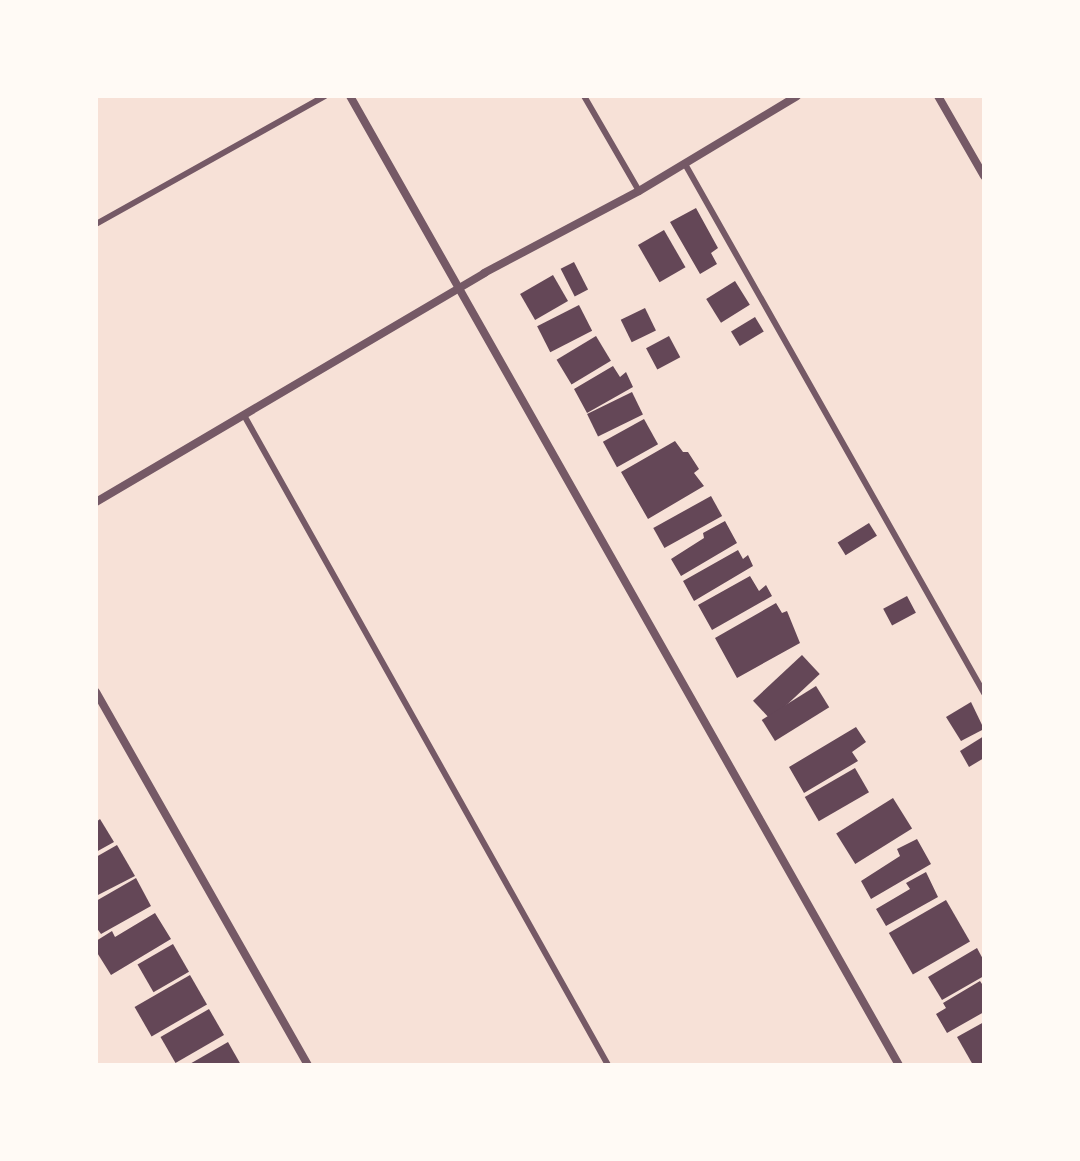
<!DOCTYPE html>
<html>
<head>
<meta charset="utf-8">
<style>
  body { margin:0 }
  #map { position:relative; width:1080px; height:1161px; overflow:hidden; background:#f7e1d7; font-family:Helvetica,sans-serif }
  div>[style] { position:absolute }
  [style*='--x'] { left:calc(var(--x)*1px); top:calc(var(--y)*1px); width:calc(var(--w)*1px); rotate:calc(var(--a)*1deg) }
  .building>* { inset:0; background:#644757; transform-origin:0 0 }
  .service>* { height:6px; margin:-3px; padding:0 3px; transform-origin:3px; border-radius:3px; background:#755966 }
  .minor>* { height:8px; margin:-4px; padding:0 4px; transform-origin:4px; border-radius:4px; background:#755966 }
  span { translate:-50% -50%; white-space:nowrap; text-align:center; line-height:1.15; -webkit-text-stroke:6px #fffaf5; paint-order:stroke }
  .frame { position:absolute; inset:0; border:98px solid #fffaf5; pointer-events:none }
</style>
</head>
<body>
<div id="map">
  <div class="building">
    <i style="clip-path:polygon(696px 208px,718px 248px,711px 253px,717px 264px,700px 274px,670px 222px)"></i>
    <i style="left:664px;top:230px;width:43px;height:30px;rotate:60deg"></i>
    <i style="left:574px;top:262px;width:31px;height:15px;rotate:63deg"></i>
    <i style="left:553px;top:275px;width:30px;height:38px;rotate:60deg"></i>
    <i style="left:735px;top:281px;width:28px;height:34px;rotate:58deg"></i>
    <i style="left:579px;top:305px;width:29px;height:47px;rotate:63deg"></i>
    <i style="left:645px;top:308px;width:25px;height:27px;rotate:64deg"></i>
    <i style="left:755px;top:317px;width:17px;height:28px;rotate:59deg"></i>
    <i style="left:596px;top:336px;width:29px;height:46px;rotate:59deg"></i>
    <i style="left:669px;top:336px;width:24px;height:26px;rotate:62deg"></i>
    <i style="clip-path:polygon(613px 366px,620px 377px,626px 372px,633px 387px,587px 413px,574px 389px)"></i>
    <i style="left:632px;top:392px;width:25px;height:50px;rotate:64deg"></i>
    <i style="left:644px;top:419px;width:29px;height:47px;rotate:61deg"></i>
    <i style="clip-path:polygon(675px 441px,683px 452px,688px 452px,699px 469px,694px 473px,704px 486px,648px 519px,621px 472px)"></i>
    <i style="left:711px;top:496px;width:23px;height:66px;rotate:61deg"></i>
    <i style="clip-path:polygon(725px 521px,737px 543px,681px 576px,671px 559px,704px 538px,703px 533px)"></i>
    <i style="left:869px;top:523px;width:15px;height:37px;rotate:58deg"></i>
    <i style="clip-path:polygon(738px 550px,743px 559px,748px 555px,753px 566px,694px 601px,683px 581px)"></i>
    <i style="clip-path:polygon(750px 576px,759px 591px,766px 585px,772px 596px,712px 630px,698px 605px)"></i>
    <i style="left:907px;top:596px;width:19px;height:27px;rotate:62deg"></i>
    <i style="clip-path:polygon(776px 603px,782px 613px,787px 611px,800px 643px,737px 678px,715px 638px)"></i>
    <i style="left:802px;top:655px;width:26px;height:67px;rotate:47deg"></i>
    <i style="left:816px;top:686px;width:25px;height:64px;rotate:58deg"></i>
    <i style="clip-path:polygon(971px 702px,984px 729px,961px 741px,946px 717px)"></i>
    <i style="clip-path:polygon(856px 727px,866px 742px,852px 752px,858px 761px,804px 793px,789px 767px)"></i>
    <i style="clip-path:polygon(984px 736px,984px 758px,969px 767px,960px 751px)"></i>
    <i style="left:855px;top:768px;width:28px;height:58px;rotate:60deg"></i>
    <i style="left:893px;top:798px;width:36px;height:67px;rotate:58deg"></i>
    <i style="clip-path:polygon(100px 819px,114px 842px,96px 852px,96px 822px)"></i>
    <i style="clip-path:polygon(917px 839px,931px 864px,871px 899px,861px 881px,900px 856px,897px 849px)"></i>
    <i style="clip-path:polygon(117px 845px,135px 876px,96px 896px,96px 857px)"></i>
    <i style="clip-path:polygon(926px 872px,938px 897px,886px 926px,876px 909px,910px 889px,906px 883px)"></i>
    <i style="clip-path:polygon(136px 878px,151px 906px,101px 934px,96px 927px,96px 901px)"></i>
    <i style="left:946px;top:900px;width:48px;height:66px;rotate:60deg"></i>
    <i style="clip-path:polygon(155px 913px,171px 939px,111px 975px,96px 951px,96px 941px,112px 931px,115px 937px)"></i>
    <i style="left:173px;top:944px;width:32px;height:41px;rotate:60deg"></i>
    <i style="clip-path:polygon(977px 948px,984px 961px,984px 976px,942px 1000px,928px 977px)"></i>
    <i style="left:190px;top:975px;width:34px;height:64px;rotate:60deg"></i>
    <i style="clip-path:polygon(980px 981px,984px 987px,984px 1012px,947px 1033px,936px 1014px,946px 1008px,943px 1003px)"></i>
    <i style="left:209px;top:1009px;width:30px;height:56px;rotate:60deg"></i>
    <i style="clip-path:polygon(984px 1022px,984px 1065px,973px 1065px,957px 1037px)"></i>
    <i style="clip-path:polygon(228px 1042px,241px 1065px,188px 1065px)"></i>
  </div>
  <div class="service">
    <i style="--x:584;--y:96;--w:110;--a:59.9"></i>
    <i style="--x:685;--y:164;--w:608;--a:60.52"></i>
    <i style="--x:96;--y:224;--w:262;--a:-29.2"></i>
    <i style="--x:245;--y:417;--w:743;--a:60.74"></i>
  </div>
  <div class="minor">
    <i style="--x:350;--y:96;--w:1114;--a:60.47"></i>
    <i style="--x:938;--y:96;--w:92;--a:60.1"></i>
    <i style="--x:96;--y:502;--w:451;--a:-30.5"></i>
    <i style="--x:484;--y:273;--w:175;--a:-27.9"></i>
    <i style="--x:639;--y:191;--w:184;--a:-31"></i>
    <i style="--x:96;--y:692;--w:429;--a:60.4"></i>
  </div>
  <div class="frame"></div>
</div>
</body>
</html>
